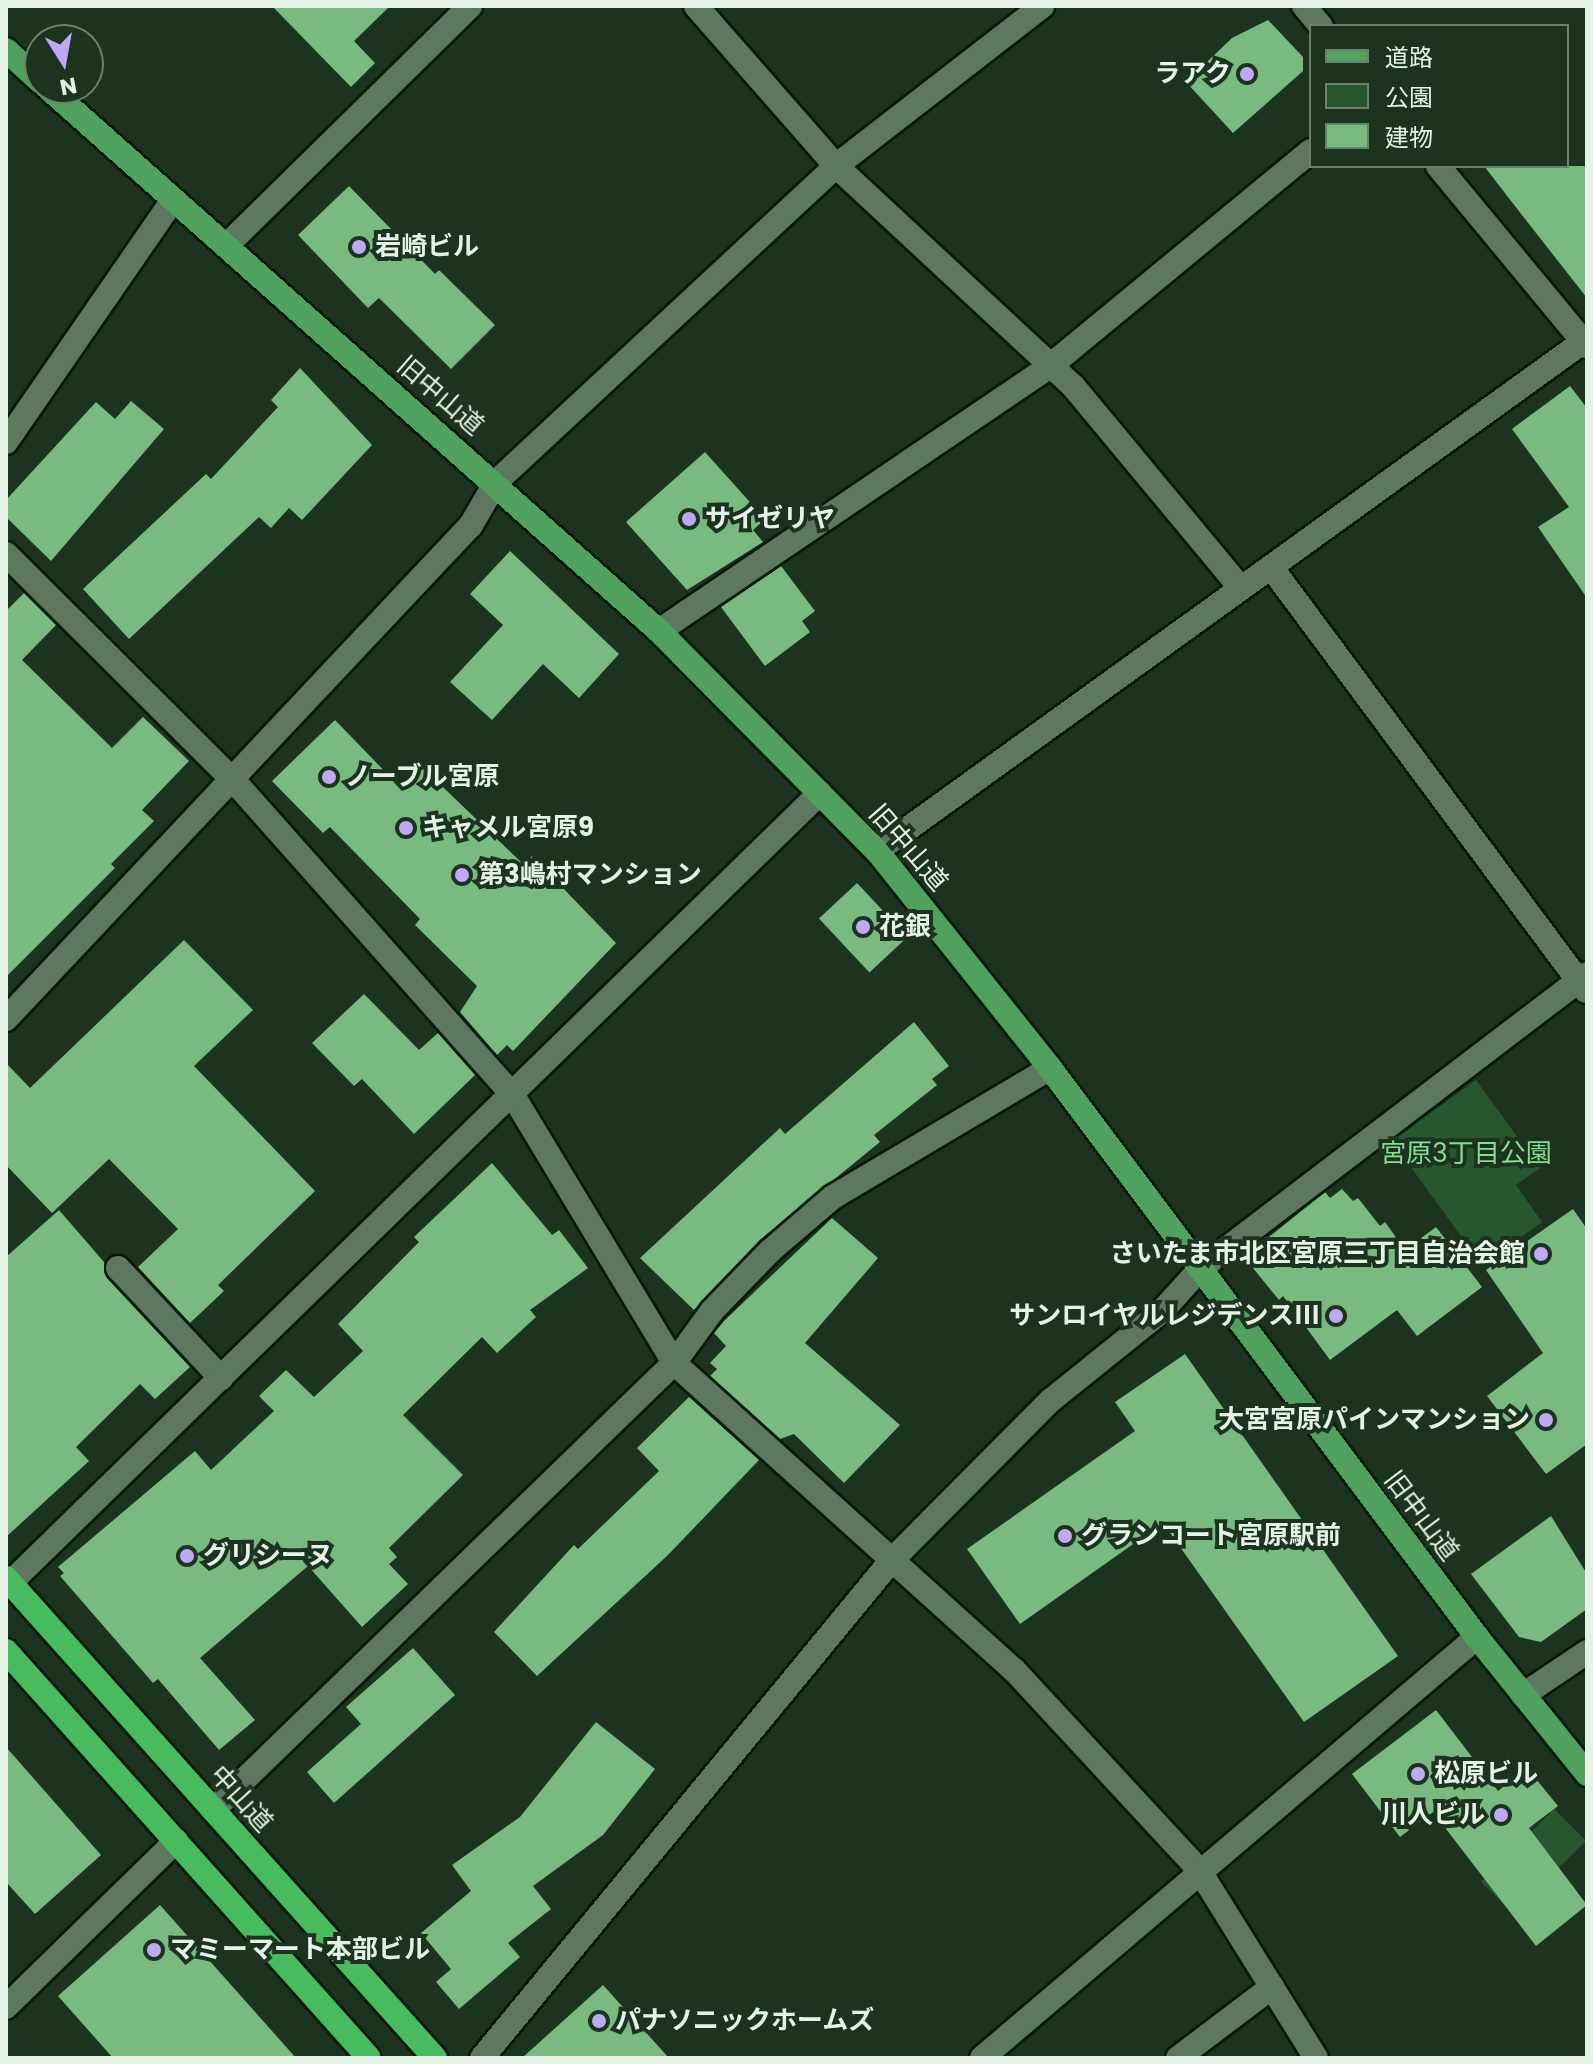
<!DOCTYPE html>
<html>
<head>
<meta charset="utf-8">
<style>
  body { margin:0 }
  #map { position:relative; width:1593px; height:2064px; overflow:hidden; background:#1c341f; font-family:Poppins,"Noto Sans JP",sans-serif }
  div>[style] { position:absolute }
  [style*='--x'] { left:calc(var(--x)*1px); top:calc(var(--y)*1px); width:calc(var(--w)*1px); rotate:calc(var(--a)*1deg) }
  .green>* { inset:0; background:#27572e; transform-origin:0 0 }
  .building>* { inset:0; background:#78ba80; transform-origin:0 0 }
  .roads { filter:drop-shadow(2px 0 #051b08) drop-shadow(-2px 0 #051b08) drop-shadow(0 2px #051b08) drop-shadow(0 -2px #051b08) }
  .minor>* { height:24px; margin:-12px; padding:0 12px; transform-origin:12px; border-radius:12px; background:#5e7860 }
  .major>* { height:24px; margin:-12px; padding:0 12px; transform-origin:12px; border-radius:12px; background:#50a05e }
  .highway>* { height:24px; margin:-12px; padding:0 12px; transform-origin:12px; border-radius:12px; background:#47bb5d }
  .dots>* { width:22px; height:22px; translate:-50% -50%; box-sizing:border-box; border:4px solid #1c341f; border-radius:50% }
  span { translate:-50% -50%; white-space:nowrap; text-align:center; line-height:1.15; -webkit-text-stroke:8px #1c341f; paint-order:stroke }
  .poi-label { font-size:26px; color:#e4f3e5; font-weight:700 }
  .right { translate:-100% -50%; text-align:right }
  .left { translate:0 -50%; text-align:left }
  .street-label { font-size:26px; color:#e4f3e5 }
  .park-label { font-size:26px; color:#85de90 }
  .frame { position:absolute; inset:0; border:8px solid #e4f3e5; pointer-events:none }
  .legend { position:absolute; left:1309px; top:24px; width:260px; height:144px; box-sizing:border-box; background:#1c341f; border:2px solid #6c806e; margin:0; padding:10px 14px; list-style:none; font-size:24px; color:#e4f3e5 }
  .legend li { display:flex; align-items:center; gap:16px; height:40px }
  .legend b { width:40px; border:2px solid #6c806e }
  .north { position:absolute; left:24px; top:24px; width:80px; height:80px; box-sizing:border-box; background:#1c341f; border:2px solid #6c806e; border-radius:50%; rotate:169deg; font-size:22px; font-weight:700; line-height:32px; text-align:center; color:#e4f3e5 }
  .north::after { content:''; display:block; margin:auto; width:28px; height:36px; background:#bea9f4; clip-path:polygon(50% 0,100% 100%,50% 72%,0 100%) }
</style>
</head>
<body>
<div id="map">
  <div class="green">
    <i style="clip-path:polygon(1476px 1080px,1540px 1168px,1516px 1185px,1542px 1222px,1482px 1265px,1392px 1141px)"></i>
    <i style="left:1554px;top:1809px;width:45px;height:103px;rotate:45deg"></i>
  </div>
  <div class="building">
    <i style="clip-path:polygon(272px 6px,390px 6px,354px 41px,375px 63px,351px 87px)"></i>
    <i style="clip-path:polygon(1268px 20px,1303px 57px,1303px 71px,1233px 133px,1186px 82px,1232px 38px)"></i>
    <i style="clip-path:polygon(1484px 166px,1587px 166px,1587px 298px,1529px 224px)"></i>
    <i style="clip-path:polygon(349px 186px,435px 274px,439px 270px,495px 325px,451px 369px,379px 298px,368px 308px,298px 235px)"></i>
    <i style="clip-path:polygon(300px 368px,372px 445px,302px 520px,289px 508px,271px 528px,259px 517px,129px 639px,83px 589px,206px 474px,211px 479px,278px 407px,271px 400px)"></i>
    <i style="clip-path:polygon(1570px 386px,1587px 408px,1587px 598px,1538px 527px,1569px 507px,1512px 429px)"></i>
    <i style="clip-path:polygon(131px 401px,164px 429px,51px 561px,6px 517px,6px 500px,96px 402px,115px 419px)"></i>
    <i style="clip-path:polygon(705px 452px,765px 519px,753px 530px,763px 542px,687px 590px,626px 522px)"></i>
    <i style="clip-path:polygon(510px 551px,619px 654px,579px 698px,543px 664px,492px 720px,450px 682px,503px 625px,470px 594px)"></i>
    <i style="clip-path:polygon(781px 566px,815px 611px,802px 621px,810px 632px,765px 666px,721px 607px)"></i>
    <i style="clip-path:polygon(24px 593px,56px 625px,22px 660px,112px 748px,143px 717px,189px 761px,142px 810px,154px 821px,111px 864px,115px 868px,6px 977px,6px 611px)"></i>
    <i style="clip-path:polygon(335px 720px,401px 788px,422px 767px,523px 864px,532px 856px,616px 943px,513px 1051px,507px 1045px,497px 1055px,460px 1012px,477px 986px,415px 925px,420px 919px,330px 827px,323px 833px,272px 781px)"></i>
    <i style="left:857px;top:883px;width:74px;height:52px;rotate:47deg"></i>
    <i style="clip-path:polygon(184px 940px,253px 1010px,194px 1066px,315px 1191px,218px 1285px,224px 1291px,190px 1323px,138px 1267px,178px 1229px,109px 1159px,52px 1213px,6px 1165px,6px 1063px,30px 1088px)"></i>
    <i style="clip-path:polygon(364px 994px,419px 1050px,438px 1033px,475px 1075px,414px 1134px,362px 1079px,354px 1086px,312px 1043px)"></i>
    <i style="clip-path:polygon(914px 1022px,949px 1066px,932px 1079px,937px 1085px,874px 1135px,880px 1142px,760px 1240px,694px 1310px,640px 1258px,780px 1128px,785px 1134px)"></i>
    <i style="clip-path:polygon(492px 1163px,552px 1235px,559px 1230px,588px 1268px,530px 1310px,536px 1317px,497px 1353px,482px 1337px,403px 1415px,463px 1475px,389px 1548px,397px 1557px,389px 1564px,408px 1584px,362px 1627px,308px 1566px,200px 1658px,255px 1720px,219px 1750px,158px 1679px,153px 1683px,60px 1576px,64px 1573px,58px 1567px,195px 1451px,211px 1470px,274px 1411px,259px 1396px,286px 1370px,314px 1397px,363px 1351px,338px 1324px,419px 1242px,414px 1237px)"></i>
    <i style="clip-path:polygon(1342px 1189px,1353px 1201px,1358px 1198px,1380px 1226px,1385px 1222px,1405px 1250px,1436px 1227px,1482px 1287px,1417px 1336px,1397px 1310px,1330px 1360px,1283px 1296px,1279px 1300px,1244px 1257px,1325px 1192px,1330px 1198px)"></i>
    <i style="clip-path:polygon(1573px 1209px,1587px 1229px,1587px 1444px,1546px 1474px,1487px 1396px,1543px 1353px,1486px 1270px)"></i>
    <i style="clip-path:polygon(59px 1210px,104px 1262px,107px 1278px,190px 1367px,155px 1399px,140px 1384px,76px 1447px,89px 1461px,6px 1537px,6px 1257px)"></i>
    <i style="clip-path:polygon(832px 1218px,878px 1258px,805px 1343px,900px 1425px,844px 1483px,794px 1434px,780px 1439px,710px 1376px,717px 1369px,710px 1363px,726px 1346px,714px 1333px,724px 1321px)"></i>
    <i style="clip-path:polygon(1185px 1354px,1398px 1656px,1304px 1722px,1163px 1523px,1020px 1624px,967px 1549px,1135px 1431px,1115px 1402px)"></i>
    <i style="clip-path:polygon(689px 1397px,759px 1460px,668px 1555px,537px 1676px,494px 1632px,574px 1545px,578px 1549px,659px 1471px,637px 1448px)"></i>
    <i style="clip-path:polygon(1551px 1516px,1587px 1574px,1587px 1609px,1541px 1642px,1519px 1637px,1471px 1574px)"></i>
    <i style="clip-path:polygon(413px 1648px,455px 1695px,334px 1803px,307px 1772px,361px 1724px,346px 1707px)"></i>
    <i style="clip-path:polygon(1436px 1710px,1498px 1791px,1527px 1768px,1558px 1806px,1529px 1828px,1587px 1905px,1536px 1946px,1433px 1812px,1400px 1837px,1352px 1774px)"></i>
    <i style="clip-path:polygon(596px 1722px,655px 1769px,603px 1835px,533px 1886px,551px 1909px,508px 1943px,520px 1957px,459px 2009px,436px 1982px,451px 1969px,421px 1933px,471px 1891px,452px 1865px,520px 1817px)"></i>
    <i style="clip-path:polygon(6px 1747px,101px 1855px,35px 1914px,6px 1882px)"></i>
    <i style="clip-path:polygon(160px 1905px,296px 2058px,113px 2058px,58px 1996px)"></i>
    <i style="clip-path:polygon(603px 1985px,669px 2058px,522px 2058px)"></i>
  </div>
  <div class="roads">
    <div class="minor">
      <i style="--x:696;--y:6;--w:213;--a:48.8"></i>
      <i style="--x:836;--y:166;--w:323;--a:42.9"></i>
      <i style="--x:1073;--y:386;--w:263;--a:50.3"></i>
      <i style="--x:1304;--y:6;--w:26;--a:50"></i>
      <i style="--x:1438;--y:166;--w:234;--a:50.4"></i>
      <i style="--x:226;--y:246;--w:342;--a:-44.5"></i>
      <i style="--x:6;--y:442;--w:293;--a:-55.4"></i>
      <i style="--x:6;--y:554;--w:322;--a:44.9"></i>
      <i style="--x:234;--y:781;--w:419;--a:48.4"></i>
      <i style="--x:512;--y:1094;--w:314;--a:58.9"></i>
      <i style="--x:674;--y:1363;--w:458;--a:42.1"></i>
      <i style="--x:1014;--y:1670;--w:272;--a:47.2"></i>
      <i style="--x:1199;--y:1870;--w:221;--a:58.1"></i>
      <i style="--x:1271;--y:567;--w:528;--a:53.39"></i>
      <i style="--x:659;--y:631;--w:472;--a:-34.1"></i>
      <i style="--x:1050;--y:366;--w:338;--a:-39.5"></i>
      <i style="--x:877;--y:851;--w:875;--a:-35.8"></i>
      <i style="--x:6;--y:1019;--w:678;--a:-46.73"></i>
      <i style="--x:471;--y:525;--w:50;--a:-59.8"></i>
      <i style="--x:496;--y:482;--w:464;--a:-42.9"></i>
      <i style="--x:836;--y:166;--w:261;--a:-37.8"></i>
      <i style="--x:118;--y:1268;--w:151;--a:46.9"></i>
      <i style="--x:6;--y:1587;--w:1137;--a:-44.29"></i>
      <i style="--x:1523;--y:1695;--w:77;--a:-33.9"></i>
      <i style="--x:213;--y:1810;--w:642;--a:-44.12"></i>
      <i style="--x:674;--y:1363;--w:64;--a:-53.8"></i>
      <i style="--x:712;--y:1311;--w:83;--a:-46"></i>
      <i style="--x:770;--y:1251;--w:83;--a:-40.6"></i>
      <i style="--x:833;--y:1197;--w:252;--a:-30.7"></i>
      <i style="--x:6;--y:2007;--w:238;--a:-44.3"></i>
      <i style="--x:482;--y:2058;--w:644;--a:-50.55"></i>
      <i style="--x:891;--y:1561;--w:226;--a:-45.2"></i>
      <i style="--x:1050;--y:1401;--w:145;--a:-38.8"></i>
      <i style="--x:1163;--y:1310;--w:55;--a:-47.9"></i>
      <i style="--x:1200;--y:1269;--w:487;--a:-37.3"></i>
      <i style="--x:982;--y:2058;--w:650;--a:-40.38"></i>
      <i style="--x:1178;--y:2058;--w:118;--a:-37.1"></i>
    </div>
    <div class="major">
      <i style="--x:6;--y:50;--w:46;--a:42.4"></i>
      <i style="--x:48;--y:88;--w:817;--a:41.63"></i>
      <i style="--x:659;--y:631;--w:310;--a:45.3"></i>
      <i style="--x:877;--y:851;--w:278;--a:51.4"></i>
      <i style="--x:1050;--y:1068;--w:711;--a:53.11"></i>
      <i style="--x:1477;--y:1637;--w:176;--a:51.2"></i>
    </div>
    <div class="highway">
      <i style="--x:6;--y:1578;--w:644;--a:48.21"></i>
      <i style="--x:6;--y:1651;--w:545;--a:48.27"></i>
    </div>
  </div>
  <div class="dots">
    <i style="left:1247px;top:74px;background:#bea9f4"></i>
    <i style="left:359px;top:247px;background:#bea9f4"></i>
    <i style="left:689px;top:519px;background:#bea9f4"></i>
    <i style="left:329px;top:777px;background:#bea9f4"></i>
    <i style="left:406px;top:828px;background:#bea9f4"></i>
    <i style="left:462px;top:875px;background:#bea9f4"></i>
    <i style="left:863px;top:927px;background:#bea9f4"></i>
    <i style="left:1541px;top:1254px;background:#bea9f4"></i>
    <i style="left:1336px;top:1316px;background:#bea9f4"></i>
    <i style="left:1546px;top:1420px;background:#bea9f4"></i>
    <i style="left:1065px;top:1536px;background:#bea9f4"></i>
    <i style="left:187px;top:1556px;background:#bea9f4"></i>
    <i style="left:1418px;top:1774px;background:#bea9f4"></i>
    <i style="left:1501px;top:1815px;background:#bea9f4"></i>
    <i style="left:154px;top:1950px;background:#bea9f4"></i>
    <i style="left:599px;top:2021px;background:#bea9f4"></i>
  </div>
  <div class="poi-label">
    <span class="right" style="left:1231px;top:74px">ラアク</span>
    <span class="left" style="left:375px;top:247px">岩崎ビル</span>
    <span class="left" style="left:705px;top:519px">サイゼリヤ</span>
    <span class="left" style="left:345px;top:777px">ノーブル宮原</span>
    <span class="left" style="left:422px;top:828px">キャメル宮原9</span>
    <span class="left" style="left:478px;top:875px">第3嶋村マンション</span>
    <span class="left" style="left:879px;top:927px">花銀</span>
    <span class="right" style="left:1525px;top:1254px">さいたま市北区宮原三丁目自治会館</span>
    <span class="right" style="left:1320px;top:1316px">サンロイヤルレジデンスⅢ</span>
    <span class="right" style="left:1530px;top:1420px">大宮宮原パインマンション</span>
    <span class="left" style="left:1081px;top:1536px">グランコート宮原駅前</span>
    <span class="left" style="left:203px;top:1556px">グリシーヌ</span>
    <span class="left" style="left:1434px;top:1774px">松原ビル</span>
    <span class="right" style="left:1485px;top:1815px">川人ビル</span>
    <span class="left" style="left:170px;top:1950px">マミーマート本部ビル</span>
    <span class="left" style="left:615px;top:2021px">パナソニックホームズ</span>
  </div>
  <div class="street-label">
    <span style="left:440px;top:396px;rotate:41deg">旧中山道</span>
    <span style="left:908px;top:848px;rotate:49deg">旧中山道</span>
    <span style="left:1421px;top:1516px;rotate:53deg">旧中山道</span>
    <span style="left:241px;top:1799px;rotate:48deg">中山道</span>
  </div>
  <div class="park-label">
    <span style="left:1466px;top:1154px">宮原3丁目公園</span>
  </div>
  <div class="frame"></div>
  <ul class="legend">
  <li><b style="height:10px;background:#50a05e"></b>道路</li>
  <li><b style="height:22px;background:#27572e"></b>公園</li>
  <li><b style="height:22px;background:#78ba80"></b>建物</li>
  </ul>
  <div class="north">N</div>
</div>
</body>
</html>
